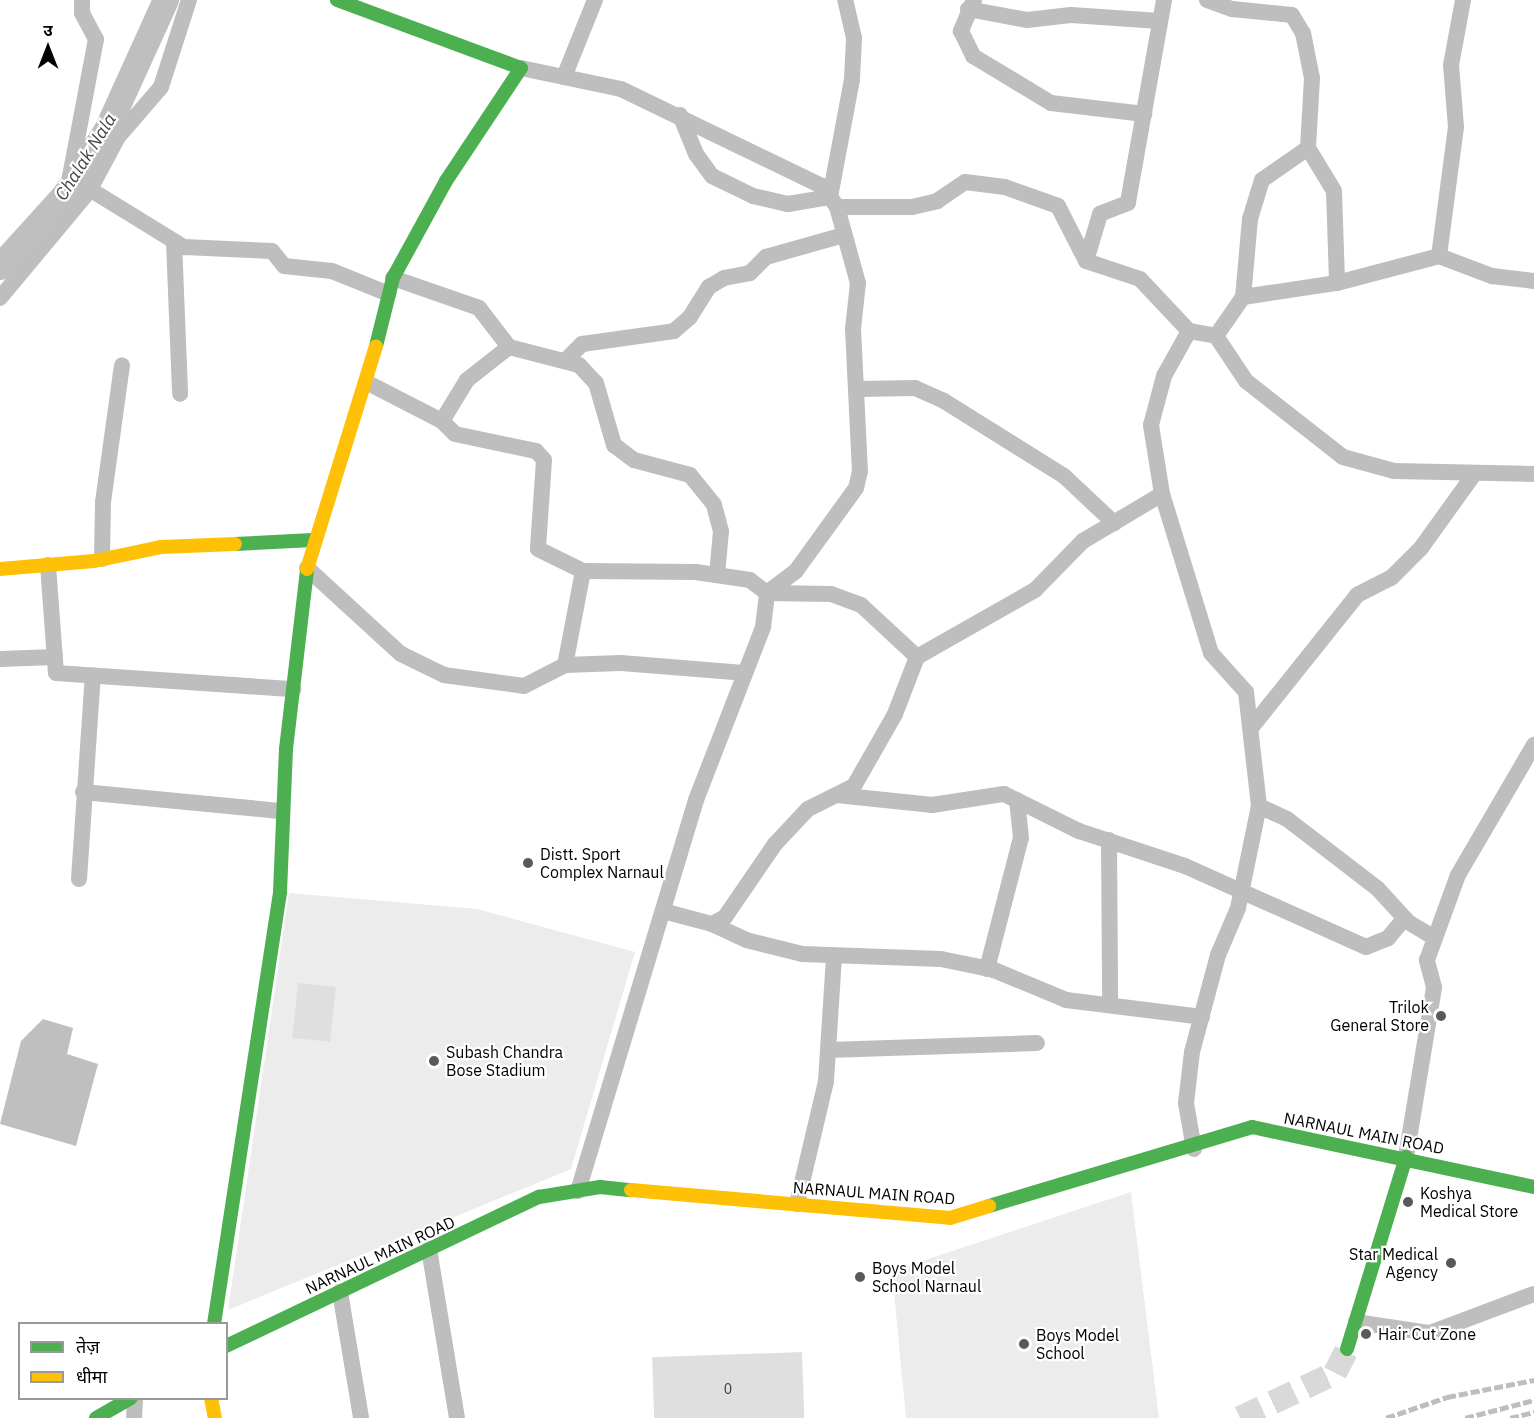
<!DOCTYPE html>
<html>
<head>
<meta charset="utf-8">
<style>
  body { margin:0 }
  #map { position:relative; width:1534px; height:1418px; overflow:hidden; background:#fff; font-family:"IBM Plex Sans","Noto Sans Devanagari",sans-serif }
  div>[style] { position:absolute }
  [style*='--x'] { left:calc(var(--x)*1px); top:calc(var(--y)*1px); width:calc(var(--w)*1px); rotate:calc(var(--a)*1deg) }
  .green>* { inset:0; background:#ececec }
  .water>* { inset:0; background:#bfbfbf }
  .river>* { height:26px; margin:-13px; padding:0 13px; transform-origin:13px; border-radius:13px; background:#bfbfbf }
  .building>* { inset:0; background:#dfdfdf; transform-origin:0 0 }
  .secondary-tunnel>* { height:24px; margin-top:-12px; transform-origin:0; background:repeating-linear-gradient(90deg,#d9d9d9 0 24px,transparent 0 36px) }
  .street>* { height:16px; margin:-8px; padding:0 8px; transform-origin:8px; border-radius:8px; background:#bebebe }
  .fast>* { height:14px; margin:-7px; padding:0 7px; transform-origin:7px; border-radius:7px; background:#4caf50 }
  .slow>* { height:14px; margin:-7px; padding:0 7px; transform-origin:7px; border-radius:7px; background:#ffc107 }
  .rail>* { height:4.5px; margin-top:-2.25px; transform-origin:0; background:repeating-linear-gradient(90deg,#bebebe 0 9px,transparent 0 12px) }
  .dots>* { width:16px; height:16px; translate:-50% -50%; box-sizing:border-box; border:3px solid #fff; border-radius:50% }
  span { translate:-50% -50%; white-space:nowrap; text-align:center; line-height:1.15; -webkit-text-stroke:4.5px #fff; paint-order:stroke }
  .number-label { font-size:14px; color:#383838 }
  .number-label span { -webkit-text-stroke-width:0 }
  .poi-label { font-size:16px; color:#000 }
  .left { translate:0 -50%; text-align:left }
  .right { translate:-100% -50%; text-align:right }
  .street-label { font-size:16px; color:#000 }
  .water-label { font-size:18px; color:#444; font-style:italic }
  .legend { position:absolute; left:18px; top:1322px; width:210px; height:78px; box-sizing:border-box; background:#fff; border:2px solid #999; margin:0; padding:8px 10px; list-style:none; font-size:18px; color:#000 }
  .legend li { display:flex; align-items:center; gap:12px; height:30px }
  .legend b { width:30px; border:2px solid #999 }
  .north { position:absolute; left:18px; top:18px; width:60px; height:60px; -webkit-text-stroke:4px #fff; paint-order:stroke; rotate:0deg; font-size:16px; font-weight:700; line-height:24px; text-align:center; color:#000 }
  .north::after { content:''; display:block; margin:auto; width:21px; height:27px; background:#000; clip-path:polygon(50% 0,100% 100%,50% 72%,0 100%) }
</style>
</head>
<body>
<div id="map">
  <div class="green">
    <i style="clip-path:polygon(289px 893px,477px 909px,635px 952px,571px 1169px,228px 1310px)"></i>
    <i style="clip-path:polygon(1131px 1192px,1159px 1418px,906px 1418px,892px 1271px)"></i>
  </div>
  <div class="water">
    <i style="clip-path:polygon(43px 1019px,73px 1028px,67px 1054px,98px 1064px,76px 1146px,0 1124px,21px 1041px)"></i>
  </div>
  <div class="river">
    <i style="--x:0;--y:267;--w:98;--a:-47.9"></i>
    <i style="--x:66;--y:194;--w:76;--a:-57.4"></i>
    <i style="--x:107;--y:130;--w:143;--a:-65.6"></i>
  </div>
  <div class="building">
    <i style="left:298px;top:983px;width:38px;height:55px;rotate:6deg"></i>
    <i style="left:802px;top:1352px;width:66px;height:150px;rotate:88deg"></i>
  </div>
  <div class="secondary-tunnel">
    <i style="--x:1240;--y:1418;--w:105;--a:-25.3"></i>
    <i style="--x:1335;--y:1373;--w:27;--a:-63"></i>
  </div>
  <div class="street">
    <i style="--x:82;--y:0;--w:13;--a:90"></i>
    <i style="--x:82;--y:13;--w:30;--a:62"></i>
    <i style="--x:96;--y:39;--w:140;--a:100.7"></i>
    <i style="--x:70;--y:177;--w:134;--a:31.6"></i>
    <i style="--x:184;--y:247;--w:88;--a:2.6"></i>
    <i style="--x:272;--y:251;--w:19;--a:51"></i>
    <i style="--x:284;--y:266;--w:48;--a:5.9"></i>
    <i style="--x:332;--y:271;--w:61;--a:22"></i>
    <i style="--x:974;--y:0;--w:34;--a:113"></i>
    <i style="--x:961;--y:31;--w:28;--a:64"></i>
    <i style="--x:973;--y:56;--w:91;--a:31.1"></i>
    <i style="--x:1051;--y:103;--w:94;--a:6.7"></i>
    <i style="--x:1164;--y:0;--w:206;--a:100.1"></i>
    <i style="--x:1128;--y:203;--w:30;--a:159"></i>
    <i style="--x:1100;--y:214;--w:49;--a:106.6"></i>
    <i style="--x:1086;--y:261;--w:57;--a:18.4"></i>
    <i style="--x:1140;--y:279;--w:71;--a:46.7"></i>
    <i style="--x:1207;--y:0;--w:27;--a:20"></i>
    <i style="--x:1232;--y:9;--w:60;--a:5.7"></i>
    <i style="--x:1292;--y:15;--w:21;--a:59"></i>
    <i style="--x:1303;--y:33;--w:46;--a:78.7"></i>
    <i style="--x:1312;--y:78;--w:70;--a:93.3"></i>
    <i style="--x:1308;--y:148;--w:56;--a:145.2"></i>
    <i style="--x:1262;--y:180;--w:41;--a:107.1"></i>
    <i style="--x:1250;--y:219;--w:78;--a:95.1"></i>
    <i style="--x:968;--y:9;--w:60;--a:10.6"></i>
    <i style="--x:1027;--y:20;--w:44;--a:-6.5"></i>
    <i style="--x:1071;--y:15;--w:89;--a:3.9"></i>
    <i style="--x:521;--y:68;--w:102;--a:11.9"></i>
    <i style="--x:621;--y:89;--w:223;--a:25.8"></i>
    <i style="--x:822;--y:186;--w:26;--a:54"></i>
    <i style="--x:837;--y:207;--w:79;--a:74.6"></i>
    <i style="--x:858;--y:283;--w:46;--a:96.2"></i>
    <i style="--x:853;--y:329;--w:142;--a:87.2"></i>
    <i style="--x:860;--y:471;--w:17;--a:103"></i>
    <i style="--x:856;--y:488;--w:102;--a:125.9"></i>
    <i style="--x:796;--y:571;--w:36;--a:143"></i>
    <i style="--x:767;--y:593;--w:21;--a:-143"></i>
    <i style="--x:750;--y:580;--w:55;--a:-171.6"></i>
    <i style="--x:696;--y:572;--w:113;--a:-179.5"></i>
    <i style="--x:583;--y:571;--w:96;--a:100.8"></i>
    <i style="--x:564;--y:77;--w:83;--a:-68.1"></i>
    <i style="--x:680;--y:115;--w:42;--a:67.7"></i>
    <i style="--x:696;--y:154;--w:27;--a:54"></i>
    <i style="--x:712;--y:176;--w:46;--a:26"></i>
    <i style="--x:753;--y:196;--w:36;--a:13"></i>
    <i style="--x:788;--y:204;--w:43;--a:-9.5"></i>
    <i style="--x:830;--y:197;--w:120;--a:-79.4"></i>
    <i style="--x:852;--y:79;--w:41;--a:-87.2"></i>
    <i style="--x:854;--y:38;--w:39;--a:-103"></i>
    <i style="--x:1308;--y:148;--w:50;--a:58.8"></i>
    <i style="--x:1334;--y:191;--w:92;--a:88.1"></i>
    <i style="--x:837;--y:207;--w:75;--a:0"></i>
    <i style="--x:912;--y:207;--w:26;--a:-13"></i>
    <i style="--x:937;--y:201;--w:34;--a:-34"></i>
    <i style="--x:965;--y:182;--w:40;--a:7.1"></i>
    <i style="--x:1005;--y:187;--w:56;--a:19.7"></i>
    <i style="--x:1058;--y:206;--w:62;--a:63"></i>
    <i style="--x:174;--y:242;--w:152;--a:87.7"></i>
    <i style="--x:1439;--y:256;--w:57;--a:20.7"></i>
    <i style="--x:1492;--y:276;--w:42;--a:6.8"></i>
    <i style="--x:393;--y:278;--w:91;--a:19.2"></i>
    <i style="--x:479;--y:308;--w:49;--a:52.4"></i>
    <i style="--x:509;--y:347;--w:72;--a:14.4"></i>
    <i style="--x:579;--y:365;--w:25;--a:47"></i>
    <i style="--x:596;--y:383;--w:65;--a:73.8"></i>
    <i style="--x:614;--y:445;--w:25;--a:37"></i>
    <i style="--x:634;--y:460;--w:58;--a:15"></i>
    <i style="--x:690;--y:475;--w:38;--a:51"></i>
    <i style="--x:714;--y:505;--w:27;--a:75"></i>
    <i style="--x:721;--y:531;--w:44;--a:95.2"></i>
    <i style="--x:0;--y:298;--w:139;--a:-50.2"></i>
    <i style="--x:89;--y:191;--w:61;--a:-61.8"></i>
    <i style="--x:118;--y:137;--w:66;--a:-49.3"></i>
    <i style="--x:161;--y:87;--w:91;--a:-72.2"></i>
    <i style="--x:1216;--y:336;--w:54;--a:56.3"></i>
    <i style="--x:1246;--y:381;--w:123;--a:38.1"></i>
    <i style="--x:1343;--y:457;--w:53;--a:15.4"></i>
    <i style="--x:1394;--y:471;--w:140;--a:1.2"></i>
    <i style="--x:565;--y:361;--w:24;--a:-45"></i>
    <i style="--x:582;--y:344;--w:93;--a:-8"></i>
    <i style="--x:674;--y:331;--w:21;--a:-41"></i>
    <i style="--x:690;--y:317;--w:36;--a:-58"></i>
    <i style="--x:709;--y:287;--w:17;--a:-31"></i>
    <i style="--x:724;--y:278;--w:26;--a:-11"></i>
    <i style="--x:750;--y:273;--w:23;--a:-45"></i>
    <i style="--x:766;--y:257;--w:81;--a:-15.8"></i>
    <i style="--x:366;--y:382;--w:85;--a:27.2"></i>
    <i style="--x:442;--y:421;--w:18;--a:45"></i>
    <i style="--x:455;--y:434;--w:83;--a:11.9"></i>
    <i style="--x:536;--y:451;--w:12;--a:48"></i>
    <i style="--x:544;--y:460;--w:89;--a:93.9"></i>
    <i style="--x:538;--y:549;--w:50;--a:26.1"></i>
    <i style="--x:859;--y:389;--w:56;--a:-1"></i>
    <i style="--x:915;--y:388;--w:32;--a:24"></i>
    <i style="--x:944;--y:401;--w:142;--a:32"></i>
    <i style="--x:1064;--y:476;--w:69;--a:43.2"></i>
    <i style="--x:442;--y:421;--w:48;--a:-58.6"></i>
    <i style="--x:467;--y:380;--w:53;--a:-38.2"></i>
    <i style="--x:102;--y:559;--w:57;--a:-89"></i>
    <i style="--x:103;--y:502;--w:138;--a:-82.1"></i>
    <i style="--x:48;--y:565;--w:108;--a:85.8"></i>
    <i style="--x:56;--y:673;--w:238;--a:3.9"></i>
    <i style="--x:307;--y:568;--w:127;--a:42.5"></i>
    <i style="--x:401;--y:654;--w:48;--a:26"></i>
    <i style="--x:444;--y:675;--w:81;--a:7.8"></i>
    <i style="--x:524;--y:686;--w:46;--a:-27.1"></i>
    <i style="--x:565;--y:665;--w:56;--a:-2"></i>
    <i style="--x:621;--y:663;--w:123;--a:4.6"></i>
    <i style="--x:0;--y:659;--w:55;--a:-2.1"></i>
    <i style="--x:1251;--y:728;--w:170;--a:-51.4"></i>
    <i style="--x:1357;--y:595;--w:38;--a:-27"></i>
    <i style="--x:1391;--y:578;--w:42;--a:-45"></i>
    <i style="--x:1421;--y:548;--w:87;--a:-54.3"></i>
    <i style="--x:83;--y:792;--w:200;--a:5.5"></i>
    <i style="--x:837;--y:795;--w:96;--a:6"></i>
    <i style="--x:932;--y:805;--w:73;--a:-8.7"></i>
    <i style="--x:1004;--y:794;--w:84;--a:26.3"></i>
    <i style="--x:1079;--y:831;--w:112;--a:18.3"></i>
    <i style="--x:1185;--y:866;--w:198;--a:24.1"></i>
    <i style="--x:1366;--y:947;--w:24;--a:-22"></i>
    <i style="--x:1388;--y:938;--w:26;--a:-50"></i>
    <i style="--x:1259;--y:806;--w:31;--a:25"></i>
    <i style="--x:1287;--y:819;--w:113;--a:37.5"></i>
    <i style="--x:1377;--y:888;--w:46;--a:47.6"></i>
    <i style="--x:1408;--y:922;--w:31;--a:31"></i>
    <i style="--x:1109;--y:840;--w:163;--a:89.6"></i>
    <i style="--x:79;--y:879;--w:204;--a:-86.1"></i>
    <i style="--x:663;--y:911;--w:51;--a:14.9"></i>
    <i style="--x:712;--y:924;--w:15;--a:-28"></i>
    <i style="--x:725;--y:917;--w:88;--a:-55.6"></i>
    <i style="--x:775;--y:844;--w:48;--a:-46.7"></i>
    <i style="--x:808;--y:809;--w:51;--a:-26.6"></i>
    <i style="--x:854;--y:786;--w:83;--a:-60.3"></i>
    <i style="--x:895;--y:714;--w:61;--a:-68.9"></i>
    <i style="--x:712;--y:924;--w:38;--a:25"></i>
    <i style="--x:746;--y:940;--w:58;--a:14"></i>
    <i style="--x:802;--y:954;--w:139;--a:2.1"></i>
    <i style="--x:941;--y:959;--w:54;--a:11.7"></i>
    <i style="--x:994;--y:970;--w:78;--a:22.6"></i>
    <i style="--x:1066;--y:1000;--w:137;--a:7.1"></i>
    <i style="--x:987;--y:969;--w:135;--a:-75.5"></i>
    <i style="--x:1021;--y:838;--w:38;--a:-96"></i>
    <i style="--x:828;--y:1050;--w:209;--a:-1.9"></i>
    <i style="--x:1194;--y:1149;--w:47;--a:-99.9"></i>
    <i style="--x:1186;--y:1103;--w:51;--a:-83.3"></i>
    <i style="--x:1192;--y:1052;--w:100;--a:-75"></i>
    <i style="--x:1218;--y:955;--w:51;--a:-66.9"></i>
    <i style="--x:1238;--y:908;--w:104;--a:-78.4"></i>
    <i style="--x:1259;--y:806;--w:115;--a:-96.5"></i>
    <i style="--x:1246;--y:692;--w:52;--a:-131.9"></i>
    <i style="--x:1211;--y:653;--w:166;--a:-107.1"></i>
    <i style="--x:1162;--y:494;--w:70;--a:-99.1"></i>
    <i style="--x:1151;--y:425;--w:51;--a:-75.1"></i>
    <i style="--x:1164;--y:376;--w:51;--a:-60.9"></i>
    <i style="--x:1189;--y:331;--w:27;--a:10"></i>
    <i style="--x:1216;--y:336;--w:47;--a:-55.3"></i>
    <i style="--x:1243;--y:297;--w:95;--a:-8.5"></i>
    <i style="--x:1337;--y:283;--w:106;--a:-14.8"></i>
    <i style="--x:1439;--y:256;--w:130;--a:-82.5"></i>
    <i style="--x:1456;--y:127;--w:62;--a:-94.6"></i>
    <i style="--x:1451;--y:65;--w:66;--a:-79.5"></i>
    <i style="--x:1406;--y:1157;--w:172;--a:-80.6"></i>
    <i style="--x:1434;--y:987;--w:28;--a:-105"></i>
    <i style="--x:1427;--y:960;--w:90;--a:-70"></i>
    <i style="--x:1458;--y:875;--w:151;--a:-59.7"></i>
    <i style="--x:578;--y:1191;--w:408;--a:-73.2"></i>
    <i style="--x:696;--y:800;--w:186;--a:-68.8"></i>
    <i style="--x:763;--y:627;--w:34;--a:-83"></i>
    <i style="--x:767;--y:593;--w:64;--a:0.9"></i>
    <i style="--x:831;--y:594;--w:32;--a:20"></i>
    <i style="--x:861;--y:605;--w:76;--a:42.9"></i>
    <i style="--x:917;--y:657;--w:136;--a:-29.6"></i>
    <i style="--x:1035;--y:590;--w:69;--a:-45.6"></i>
    <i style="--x:1083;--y:541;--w:92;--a:-30.7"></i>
    <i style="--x:797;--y:1204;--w:126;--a:-76.7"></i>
    <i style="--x:826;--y:1081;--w:124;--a:-86.3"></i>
    <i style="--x:429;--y:1249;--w:171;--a:80.6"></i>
    <i style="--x:340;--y:1292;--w:128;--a:80.5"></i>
    <i style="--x:1356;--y:1322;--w:75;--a:8.5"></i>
    <i style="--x:1430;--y:1333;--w:111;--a:-20.6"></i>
    <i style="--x:134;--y:1418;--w:20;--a:-87"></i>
  </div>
  <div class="fast">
    <i style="--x:337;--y:0;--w:196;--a:20.3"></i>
    <i style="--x:521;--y:68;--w:136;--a:123.6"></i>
    <i style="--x:446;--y:181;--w:111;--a:118.7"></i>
    <i style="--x:393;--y:278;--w:70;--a:104"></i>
    <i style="--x:235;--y:544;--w:78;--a:-2.9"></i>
    <i style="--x:989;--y:1206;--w:275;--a:-16.7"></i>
    <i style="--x:1252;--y:1127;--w:288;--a:12"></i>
    <i style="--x:214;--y:1324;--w:437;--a:-81.3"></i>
    <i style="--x:280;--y:892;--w:143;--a:-87.6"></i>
    <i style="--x:286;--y:749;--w:181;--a:-83.3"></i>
    <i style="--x:226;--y:1346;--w:347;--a:-25.5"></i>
    <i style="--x:539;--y:1197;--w:62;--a:-9.3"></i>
    <i style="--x:600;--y:1187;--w:31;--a:6"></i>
    <i style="--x:1347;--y:1349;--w:201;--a:-72.9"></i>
    <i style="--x:96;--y:1418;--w:40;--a:-29.7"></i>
  </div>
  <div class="slow">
    <i style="--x:0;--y:569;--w:94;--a:-4.9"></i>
    <i style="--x:94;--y:561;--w:68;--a:-11.8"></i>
    <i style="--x:161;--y:547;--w:74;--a:-2.3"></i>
    <i style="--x:307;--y:569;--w:233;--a:-72.8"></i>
    <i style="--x:631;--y:1190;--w:320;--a:5"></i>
    <i style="--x:950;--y:1218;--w:41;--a:-17.1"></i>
    <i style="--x:211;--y:1398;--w:20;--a:79"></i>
  </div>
  <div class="rail">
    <i style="--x:1386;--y:1418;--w:65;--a:-19"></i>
    <i style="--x:1447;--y:1397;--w:89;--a:-11.1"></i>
    <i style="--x:1465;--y:1418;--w:71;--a:-14.6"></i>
    <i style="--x:1510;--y:1418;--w:25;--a:-14"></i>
  </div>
  <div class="dots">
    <i style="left:528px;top:863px;background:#595959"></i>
    <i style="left:1441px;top:1016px;background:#595959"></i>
    <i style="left:434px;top:1061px;background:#595959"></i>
    <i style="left:1408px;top:1202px;background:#595959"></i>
    <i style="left:1451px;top:1263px;background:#595959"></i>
    <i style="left:860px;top:1277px;background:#595959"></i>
    <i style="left:1366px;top:1334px;background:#595959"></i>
    <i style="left:1024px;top:1344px;background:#595959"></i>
  </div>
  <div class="number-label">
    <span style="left:728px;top:1389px">0</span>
  </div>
  <div class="poi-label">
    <span class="left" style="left:540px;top:863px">Distt. Sport<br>Complex Narnaul</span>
    <span class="right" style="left:1429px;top:1016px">Trilok<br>General Store</span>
    <span class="left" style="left:446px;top:1061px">Subash Chandra<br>Bose Stadium</span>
    <span class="left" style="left:1420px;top:1202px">Koshya<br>Medical Store</span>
    <span class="right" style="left:1438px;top:1263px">Star Medical<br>Agency</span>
    <span class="left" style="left:872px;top:1277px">Boys Model<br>School Narnaul</span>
    <span class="left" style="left:1378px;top:1334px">Hair Cut Zone</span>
    <span class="left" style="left:1036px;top:1344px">Boys Model<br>School</span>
  </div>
  <div class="street-label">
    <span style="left:1364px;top:1133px;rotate:11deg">NARNAUL MAIN ROAD</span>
    <span style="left:874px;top:1193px;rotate:4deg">NARNAUL MAIN ROAD</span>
    <span style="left:380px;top:1255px;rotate:-25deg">NARNAUL MAIN ROAD</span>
  </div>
  <div class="water-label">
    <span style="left:86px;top:157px;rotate:-58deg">Chalak Nala</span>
  </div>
  <ul class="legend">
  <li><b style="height:8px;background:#4caf50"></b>तेज़</li>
  <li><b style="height:8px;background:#ffc107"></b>धीमा</li>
  </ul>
  <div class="north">उ</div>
</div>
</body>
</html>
